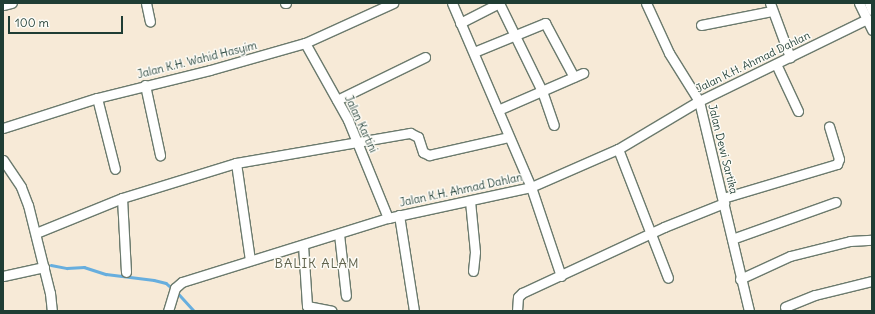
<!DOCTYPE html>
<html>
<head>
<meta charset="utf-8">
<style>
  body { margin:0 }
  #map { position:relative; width:875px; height:314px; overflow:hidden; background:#f7ead7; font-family:Delius,sans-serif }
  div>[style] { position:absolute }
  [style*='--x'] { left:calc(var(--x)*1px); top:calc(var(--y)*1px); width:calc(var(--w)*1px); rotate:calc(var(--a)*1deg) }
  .stream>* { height:2.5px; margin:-1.25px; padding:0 1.25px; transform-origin:1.25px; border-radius:1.25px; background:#67aede }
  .roads { filter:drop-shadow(1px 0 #6b7a6d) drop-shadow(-1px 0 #6b7a6d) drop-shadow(0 1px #6b7a6d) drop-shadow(0 -1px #6b7a6d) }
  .minor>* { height:9px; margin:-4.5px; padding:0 4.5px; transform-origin:4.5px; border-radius:4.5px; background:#fff }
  span { translate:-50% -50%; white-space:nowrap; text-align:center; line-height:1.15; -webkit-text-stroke:3px #fdfcf7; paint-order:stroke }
  .street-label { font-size:11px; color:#1f3d34 }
  .quarter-label { font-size:13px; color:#60634d; letter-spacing:1px }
  .frame { position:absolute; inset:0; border:4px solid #1f3d34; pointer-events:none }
  .scale { position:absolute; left:8px; top:16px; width:115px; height:18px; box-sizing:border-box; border:2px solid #1f3d34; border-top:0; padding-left:5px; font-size:12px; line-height:14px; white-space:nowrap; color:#1f3d34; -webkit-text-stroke:3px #fdfcf7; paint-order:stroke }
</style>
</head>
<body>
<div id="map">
  <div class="stream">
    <i style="--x:51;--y:265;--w:16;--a:11"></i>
    <i style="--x:67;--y:268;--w:17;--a:-3"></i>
    <i style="--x:84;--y:267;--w:23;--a:18"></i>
    <i style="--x:106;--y:274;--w:48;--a:7.1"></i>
    <i style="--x:154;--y:280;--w:12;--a:14"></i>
    <i style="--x:166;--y:283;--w:9;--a:41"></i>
    <i style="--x:177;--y:292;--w:25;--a:48"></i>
  </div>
  <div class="roads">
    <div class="minor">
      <i style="--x:146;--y:3;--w:19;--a:78"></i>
      <i style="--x:285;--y:3;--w:1;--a:0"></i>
      <i style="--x:452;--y:3;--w:200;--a:66.8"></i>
      <i style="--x:531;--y:187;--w:94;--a:71.4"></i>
      <i style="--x:499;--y:3;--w:98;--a:64"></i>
      <i style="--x:542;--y:91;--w:36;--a:71"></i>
      <i style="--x:646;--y:3;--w:55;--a:65.3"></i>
      <i style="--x:669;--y:53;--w:57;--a:58"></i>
      <i style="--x:699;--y:101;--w:216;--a:76.6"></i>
      <i style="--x:770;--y:3;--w:58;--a:69.7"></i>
      <i style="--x:859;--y:3;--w:30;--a:64"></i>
      <i style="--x:869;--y:3;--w:8;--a:67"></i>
      <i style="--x:3;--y:5;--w:9;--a:-13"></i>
      <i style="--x:460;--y:23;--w:44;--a:-27.1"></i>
      <i style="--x:701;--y:25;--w:72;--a:-11.2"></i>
      <i style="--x:305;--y:43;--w:88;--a:60.8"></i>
      <i style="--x:348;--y:120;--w:106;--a:67.8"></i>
      <i style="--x:474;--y:52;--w:77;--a:-22.2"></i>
      <i style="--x:545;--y:23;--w:61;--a:61.8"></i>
      <i style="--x:776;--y:64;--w:52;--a:64.9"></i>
      <i style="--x:145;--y:85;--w:72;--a:77.9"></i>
      <i style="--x:97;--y:98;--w:73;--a:75.8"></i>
      <i style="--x:337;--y:100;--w:98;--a:-26"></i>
      <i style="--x:498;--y:110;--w:93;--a:-23.5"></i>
      <i style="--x:3;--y:128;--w:99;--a:-17.7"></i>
      <i style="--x:97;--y:98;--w:116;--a:-13.9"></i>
      <i style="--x:210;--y:70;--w:99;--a:-15.9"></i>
      <i style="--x:305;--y:43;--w:97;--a:-24.4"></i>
      <i style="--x:618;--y:149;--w:138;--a:68.8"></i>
      <i style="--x:3;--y:160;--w:32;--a:56"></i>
      <i style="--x:21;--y:187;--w:19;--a:69"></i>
      <i style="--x:28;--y:205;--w:91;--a:76"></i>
      <i style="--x:50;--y:293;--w:18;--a:84"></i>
      <i style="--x:236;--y:163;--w:98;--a:81.8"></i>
      <i style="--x:122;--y:198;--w:74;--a:86.9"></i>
      <i style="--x:723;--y:198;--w:119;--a:-16.6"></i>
      <i style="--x:837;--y:164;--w:5;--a:-68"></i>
      <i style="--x:839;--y:159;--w:34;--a:-107"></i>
      <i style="--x:470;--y:201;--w:51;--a:84.4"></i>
      <i style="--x:475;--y:252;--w:19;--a:96"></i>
      <i style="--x:399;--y:215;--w:97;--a:81.1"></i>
      <i style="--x:36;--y:233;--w:93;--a:-22.1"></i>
      <i style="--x:122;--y:198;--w:119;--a:-17.1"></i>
      <i style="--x:236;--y:163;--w:177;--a:-9.8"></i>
      <i style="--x:410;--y:133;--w:9;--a:27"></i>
      <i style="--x:418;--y:137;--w:16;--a:72"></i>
      <i style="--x:423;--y:152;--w:7;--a:27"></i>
      <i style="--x:429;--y:155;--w:81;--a:-12.8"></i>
      <i style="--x:339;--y:234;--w:62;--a:83.6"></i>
      <i style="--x:732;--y:239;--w:110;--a:-19.6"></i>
      <i style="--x:303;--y:245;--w:61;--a:86.2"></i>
      <i style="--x:307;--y:306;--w:25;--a:11"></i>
      <i style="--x:3;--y:276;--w:42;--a:-12.4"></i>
      <i style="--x:740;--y:279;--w:55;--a:-24.7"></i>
      <i style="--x:790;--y:256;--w:62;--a:-14"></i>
      <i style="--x:850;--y:241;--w:22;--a:-3"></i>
      <i style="--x:785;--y:307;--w:32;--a:-22"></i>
      <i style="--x:815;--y:295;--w:59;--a:-13.8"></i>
      <i style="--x:168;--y:311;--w:24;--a:-73"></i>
      <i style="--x:175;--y:288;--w:9;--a:-41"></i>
      <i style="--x:182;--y:282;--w:216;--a:-17.3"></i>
      <i style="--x:388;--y:218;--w:146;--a:-12.2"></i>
      <i style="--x:531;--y:187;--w:95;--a:-23.6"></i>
      <i style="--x:618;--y:149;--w:94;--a:-30.7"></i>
      <i style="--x:699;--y:101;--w:187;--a:-26"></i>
      <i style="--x:517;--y:311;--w:14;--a:-86"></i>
      <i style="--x:518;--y:297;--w:6;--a:-45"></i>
      <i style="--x:522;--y:293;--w:157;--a:-24.9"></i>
      <i style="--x:664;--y:227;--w:65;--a:-21.8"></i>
    </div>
  </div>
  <div class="street-label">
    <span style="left:197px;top:60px;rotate:-14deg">Jalan K.H. Wahid Hasyim</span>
    <span style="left:753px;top:62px;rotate:-26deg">Jalan K.H. Ahmad Dahlan</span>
    <span style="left:361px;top:124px;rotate:65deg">Jalan Kartini</span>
    <span style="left:723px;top:149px;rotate:76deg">Jalan Dewi Sartika</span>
    <span style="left:461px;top:190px;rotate:-12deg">Jalan K.H. Ahmad Dahlan</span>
  </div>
  <div class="quarter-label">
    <span style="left:317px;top:264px">BALIK ALAM</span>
  </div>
  <div class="frame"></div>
  <div class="scale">100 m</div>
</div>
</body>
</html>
